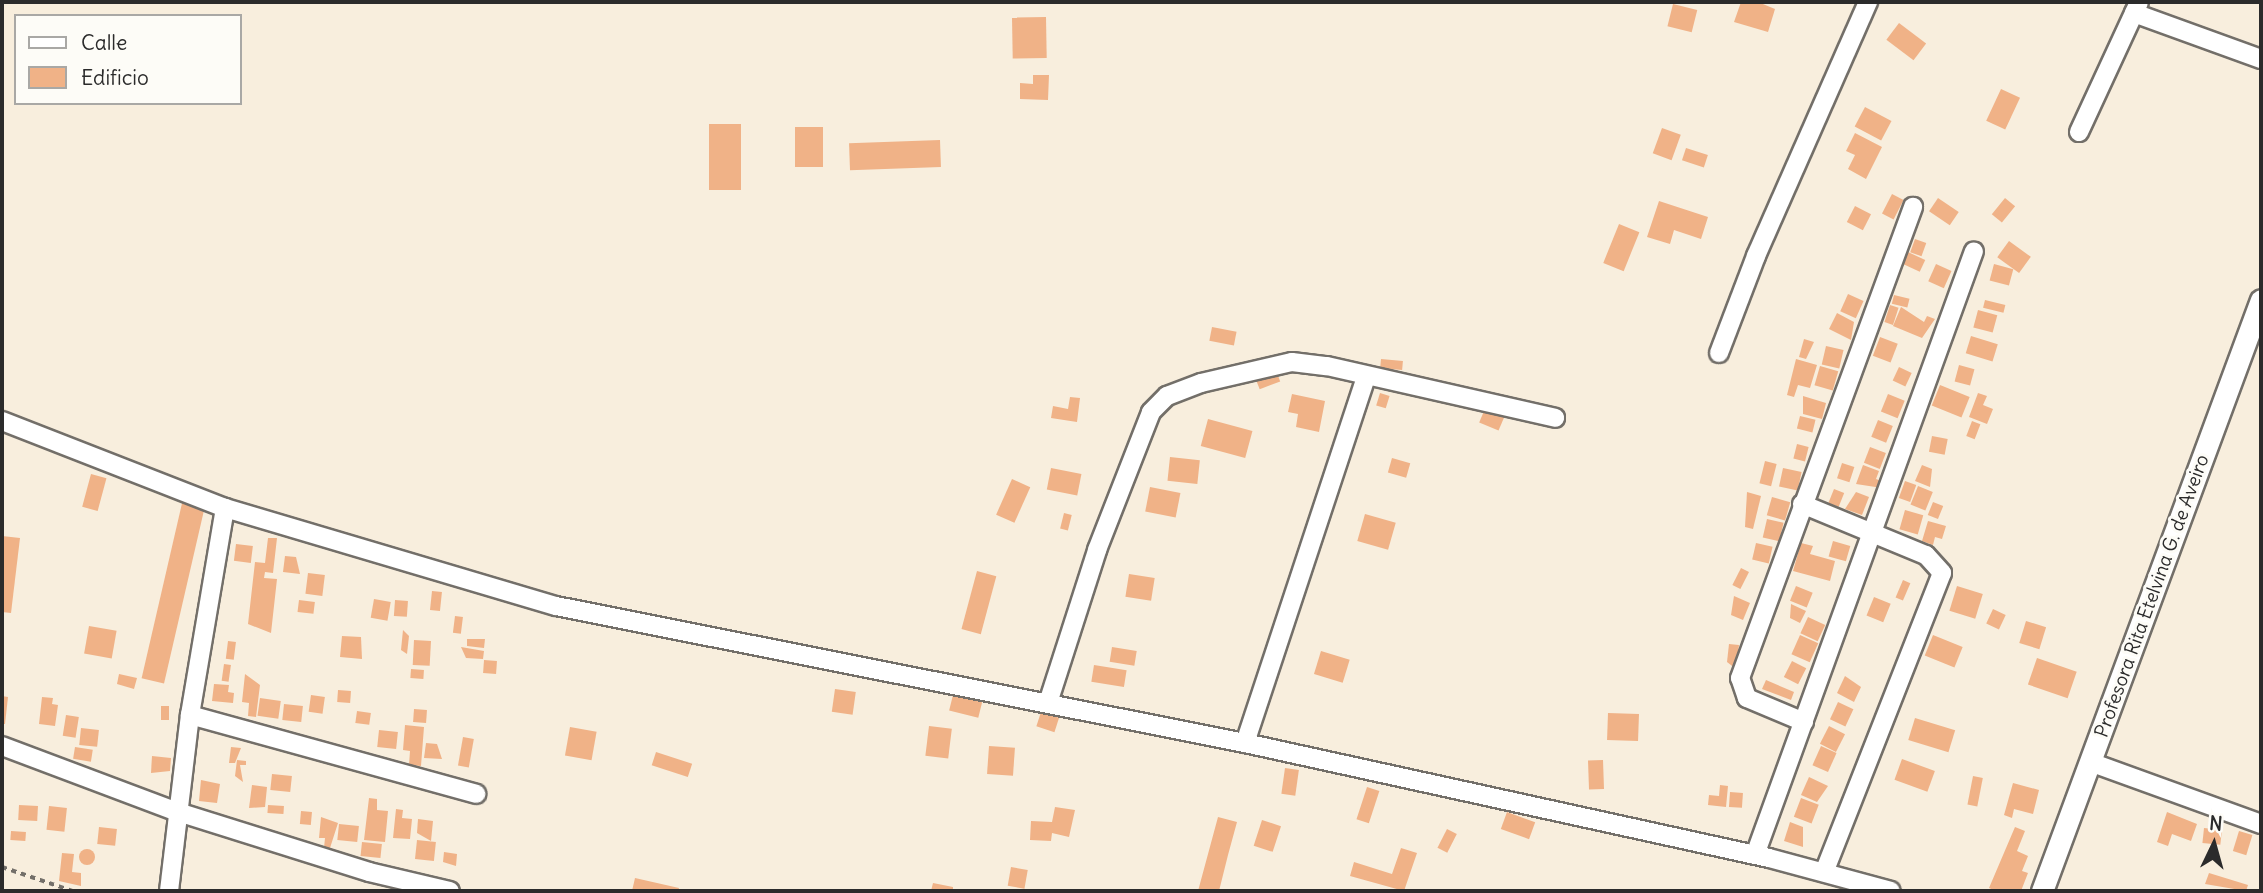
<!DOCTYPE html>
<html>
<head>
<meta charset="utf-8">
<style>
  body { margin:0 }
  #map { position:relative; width:2263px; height:893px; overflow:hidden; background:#f8eedd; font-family:Delius,sans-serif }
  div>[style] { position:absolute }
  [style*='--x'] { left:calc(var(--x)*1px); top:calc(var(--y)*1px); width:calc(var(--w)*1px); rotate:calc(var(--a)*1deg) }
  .building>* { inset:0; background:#f0b287; transform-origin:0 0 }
  .round { border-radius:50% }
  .path>* { height:3.5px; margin-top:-1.75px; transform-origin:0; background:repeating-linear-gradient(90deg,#736f69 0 5px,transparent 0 10px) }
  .roads { filter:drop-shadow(2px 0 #736f69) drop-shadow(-2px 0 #736f69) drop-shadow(0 2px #736f69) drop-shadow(0 -2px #736f69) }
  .minor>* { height:18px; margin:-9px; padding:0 9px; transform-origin:9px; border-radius:9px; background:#fff }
  .tertiary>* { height:21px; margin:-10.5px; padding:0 10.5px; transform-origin:10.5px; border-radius:10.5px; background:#fff }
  span { translate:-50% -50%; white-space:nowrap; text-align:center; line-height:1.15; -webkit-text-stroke:6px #fdfcf7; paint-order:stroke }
  .street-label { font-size:19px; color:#2b2b2b }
  .frame { position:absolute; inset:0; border:4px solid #2b2b2b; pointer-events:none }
  .legend { position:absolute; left:14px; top:14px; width:228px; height:91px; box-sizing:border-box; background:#fdfcf7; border:2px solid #a9a8a5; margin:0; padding:9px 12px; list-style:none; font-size:21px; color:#2b2b2b }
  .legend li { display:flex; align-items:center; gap:14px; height:35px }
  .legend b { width:35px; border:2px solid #a9a8a5 }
  .north { position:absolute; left:2179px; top:809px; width:70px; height:70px; -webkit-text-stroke:5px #fdfcf7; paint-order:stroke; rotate:5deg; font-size:19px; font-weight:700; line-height:28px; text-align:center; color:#2b2b2b }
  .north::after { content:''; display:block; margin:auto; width:24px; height:32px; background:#2b2b2b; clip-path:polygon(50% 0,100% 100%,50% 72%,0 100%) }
</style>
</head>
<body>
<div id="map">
  <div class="building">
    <i style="clip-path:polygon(1741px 2px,1758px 2px,1775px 9px,1768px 32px,1734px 22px)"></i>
    <i style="left:1673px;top:4px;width:25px;height:23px;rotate:14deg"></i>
    <i style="left:1046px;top:17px;width:41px;height:34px;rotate:89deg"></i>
    <i style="left:1899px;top:23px;width:34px;height:21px;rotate:37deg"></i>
    <i style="clip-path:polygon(1033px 75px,1049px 75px,1048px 100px,1020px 99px,1020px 83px,1033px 84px)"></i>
    <i style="left:2001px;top:89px;width:21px;height:35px;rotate:25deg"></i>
    <i style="left:1865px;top:107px;width:30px;height:22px;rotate:28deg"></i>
    <i style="left:741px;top:124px;width:66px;height:32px;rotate:90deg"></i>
    <i style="left:823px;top:127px;width:40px;height:28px;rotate:90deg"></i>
    <i style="left:1662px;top:128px;width:20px;height:27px;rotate:20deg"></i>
    <i style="clip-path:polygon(1855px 133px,1882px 147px,1866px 179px,1848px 169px,1855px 155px,1846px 151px)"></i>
    <i style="left:940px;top:140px;width:27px;height:91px;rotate:88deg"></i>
    <i style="left:1686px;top:148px;width:23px;height:13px;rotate:18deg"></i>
    <i style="left:1892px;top:194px;width:13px;height:22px;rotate:27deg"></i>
    <i style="left:1938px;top:198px;width:25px;height:16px;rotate:34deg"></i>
    <i style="left:2005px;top:198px;width:13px;height:21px;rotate:39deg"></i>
    <i style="clip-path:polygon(1659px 201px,1708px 217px,1701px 239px,1674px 230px,1670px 244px,1647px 237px)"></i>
    <i style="left:1855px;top:206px;width:18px;height:18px;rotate:27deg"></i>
    <i style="left:1619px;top:224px;width:22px;height:42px;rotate:22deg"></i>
    <i style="left:1915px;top:239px;width:12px;height:14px;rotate:20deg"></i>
    <i style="left:2009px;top:241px;width:27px;height:20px;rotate:36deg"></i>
    <i style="left:1908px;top:252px;width:19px;height:13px;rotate:25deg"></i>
    <i style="left:1936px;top:264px;width:17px;height:19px;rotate:24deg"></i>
    <i style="left:1994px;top:264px;width:20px;height:17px;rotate:15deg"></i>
    <i style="left:1848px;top:294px;width:17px;height:19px;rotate:24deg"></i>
    <i style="left:1894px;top:295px;width:16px;height:9px;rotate:14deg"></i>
    <i style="left:1985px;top:300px;width:21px;height:8px;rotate:14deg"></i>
    <i style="left:1890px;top:305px;width:9px;height:18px;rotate:18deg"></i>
    <i style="clip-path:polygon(1901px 307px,1924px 322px,1927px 316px,1935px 319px,1922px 338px,1893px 326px)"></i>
    <i style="left:1978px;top:310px;width:20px;height:18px;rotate:15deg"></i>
    <i style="clip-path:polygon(1837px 313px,1854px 322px,1851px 340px,1829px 329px)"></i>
    <i style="left:1212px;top:327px;width:25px;height:14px;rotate:11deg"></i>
    <i style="left:1971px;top:336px;width:28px;height:18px;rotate:17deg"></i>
    <i style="left:1880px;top:337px;width:19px;height:20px;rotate:21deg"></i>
    <i style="clip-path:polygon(1804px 339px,1814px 342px,1806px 359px,1799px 357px)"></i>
    <i style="left:1826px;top:346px;width:18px;height:19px;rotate:13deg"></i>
    <i style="left:1381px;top:359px;width:22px;height:9px;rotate:5deg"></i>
    <i style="clip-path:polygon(1796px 359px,1817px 365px,1810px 388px,1798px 385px,1794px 397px,1787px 395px)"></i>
    <i style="left:1959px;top:365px;width:16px;height:17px;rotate:15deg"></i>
    <i style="left:1820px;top:366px;width:19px;height:20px;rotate:16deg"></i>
    <i style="left:1899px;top:367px;width:14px;height:15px;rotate:25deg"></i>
    <i style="left:1277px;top:373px;width:9px;height:22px;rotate:69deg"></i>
    <i style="left:1940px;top:385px;width:32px;height:22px;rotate:22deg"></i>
    <i style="left:1380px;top:393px;width:10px;height:13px;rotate:17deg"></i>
    <i style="clip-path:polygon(1978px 393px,1987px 396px,1983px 405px,1993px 409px,1987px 424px,1969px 417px)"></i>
    <i style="clip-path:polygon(1292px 394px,1325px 401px,1319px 432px,1296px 427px,1298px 414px,1288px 412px)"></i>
    <i style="left:1888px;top:394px;width:18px;height:19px;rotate:22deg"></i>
    <i style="clip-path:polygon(1803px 396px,1826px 403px,1822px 419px,1803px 414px)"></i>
    <i style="clip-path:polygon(1070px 397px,1080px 398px,1077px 422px,1051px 418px,1053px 406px,1068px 409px)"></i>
    <i style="left:1487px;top:404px;width:21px;height:20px;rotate:23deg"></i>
    <i style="left:1800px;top:416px;width:16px;height:13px;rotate:14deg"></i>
    <i style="left:1208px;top:419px;width:46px;height:28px;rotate:15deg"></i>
    <i style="left:1878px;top:420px;width:16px;height:18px;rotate:22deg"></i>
    <i style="left:1972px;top:421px;width:9px;height:16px;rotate:21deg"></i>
    <i style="left:1932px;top:436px;width:16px;height:16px;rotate:11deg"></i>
    <i style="left:1797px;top:444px;width:12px;height:15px;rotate:14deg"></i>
    <i style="left:1870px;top:447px;width:17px;height:17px;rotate:21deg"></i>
    <i style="left:1170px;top:457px;width:30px;height:24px;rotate:6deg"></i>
    <i style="left:1392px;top:458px;width:19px;height:15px;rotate:16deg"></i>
    <i style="left:1765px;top:461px;width:12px;height:23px;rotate:14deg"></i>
    <i style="left:1842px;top:463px;width:13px;height:16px;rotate:18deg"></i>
    <i style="clip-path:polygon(1863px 465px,1879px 471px,1876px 479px,1884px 482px,1882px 488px,1856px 484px)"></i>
    <i style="clip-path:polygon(1922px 465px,1932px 469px,1930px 487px,1915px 481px)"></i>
    <i style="left:1051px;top:468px;width:31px;height:22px;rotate:11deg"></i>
    <i style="left:1783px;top:468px;width:19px;height:19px;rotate:12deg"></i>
    <i style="left:91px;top:474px;width:16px;height:34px;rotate:15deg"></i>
    <i style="left:1012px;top:479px;width:20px;height:39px;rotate:24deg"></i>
    <i style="left:1905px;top:481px;width:12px;height:18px;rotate:20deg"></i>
    <i style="left:1918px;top:486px;width:16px;height:20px;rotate:22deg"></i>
    <i style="left:1150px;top:487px;width:31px;height:25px;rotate:11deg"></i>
    <i style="left:1834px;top:489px;width:11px;height:15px;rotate:22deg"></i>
    <i style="clip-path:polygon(1747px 492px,1761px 496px,1753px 529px,1745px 527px)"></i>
    <i style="clip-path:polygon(1856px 492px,1869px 497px,1862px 515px,1845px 509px)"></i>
    <i style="left:1772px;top:497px;width:19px;height:19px;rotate:16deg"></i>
    <i style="left:183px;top:499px;width:23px;height:184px;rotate:13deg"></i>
    <i style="left:1933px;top:502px;width:11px;height:14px;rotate:22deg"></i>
    <i style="left:1905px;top:510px;width:19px;height:20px;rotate:16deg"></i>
    <i style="left:1064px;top:513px;width:8px;height:16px;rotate:14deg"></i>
    <i style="left:1365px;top:514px;width:32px;height:28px;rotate:16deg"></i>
    <i style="left:1767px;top:519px;width:17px;height:19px;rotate:13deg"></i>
    <i style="clip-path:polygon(1928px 521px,1946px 526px,1942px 539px,1935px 537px,1933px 545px,1922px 541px)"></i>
    <i style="clip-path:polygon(2px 536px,20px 538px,11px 613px,2px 612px)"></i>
    <i style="clip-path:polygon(268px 538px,277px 538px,273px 573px,265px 572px,264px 578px,277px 579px,271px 633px,248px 624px,255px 562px,265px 563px)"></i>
    <i style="left:1833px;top:541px;width:18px;height:16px;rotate:16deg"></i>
    <i style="left:1756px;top:543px;width:17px;height:17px;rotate:13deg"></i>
    <i style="clip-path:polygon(1801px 543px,1813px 546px,1810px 554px,1835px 561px,1830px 581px,1793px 571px)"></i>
    <i style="left:236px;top:544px;width:17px;height:17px;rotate:7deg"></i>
    <i style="clip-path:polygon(285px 556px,296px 557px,300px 574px,283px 572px)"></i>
    <i style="left:1741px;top:568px;width:9px;height:19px;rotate:27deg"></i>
    <i style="left:977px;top:571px;width:20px;height:60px;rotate:15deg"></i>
    <i style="left:308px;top:573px;width:17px;height:21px;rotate:7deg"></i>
    <i style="left:1129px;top:574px;width:26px;height:23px;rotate:9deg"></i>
    <i style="left:1903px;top:580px;width:8px;height:19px;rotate:23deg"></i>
    <i style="left:1796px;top:586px;width:18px;height:16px;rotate:22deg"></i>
    <i style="left:1957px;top:586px;width:27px;height:26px;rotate:17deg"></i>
    <i style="left:432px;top:591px;width:10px;height:19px;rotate:6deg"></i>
    <i style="clip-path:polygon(1734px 596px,1750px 603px,1743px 620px,1731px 615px)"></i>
    <i style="left:1874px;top:597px;width:18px;height:20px;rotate:22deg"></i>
    <i style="left:374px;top:599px;width:17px;height:19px;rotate:10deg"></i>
    <i style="left:299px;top:600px;width:16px;height:12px;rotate:7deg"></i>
    <i style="left:395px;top:600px;width:13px;height:16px;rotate:4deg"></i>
    <i style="clip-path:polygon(1791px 604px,1806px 611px,1800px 623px,1790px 618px)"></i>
    <i style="left:1993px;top:609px;width:14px;height:16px;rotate:25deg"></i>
    <i style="left:455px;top:616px;width:8px;height:17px;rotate:7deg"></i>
    <i style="left:1808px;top:617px;width:19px;height:18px;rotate:25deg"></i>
    <i style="left:2026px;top:621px;width:21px;height:23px;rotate:17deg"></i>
    <i style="left:89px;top:626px;width:28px;height:28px;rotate:10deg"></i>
    <i style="clip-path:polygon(403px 630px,409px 636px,407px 654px,401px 650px)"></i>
    <i style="left:1800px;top:635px;width:20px;height:21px;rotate:24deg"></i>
    <i style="left:1933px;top:635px;width:32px;height:22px;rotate:22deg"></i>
    <i style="clip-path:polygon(342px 636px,361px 637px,362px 659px,340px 657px)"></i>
    <i style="clip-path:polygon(467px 639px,485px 639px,484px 648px,467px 646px)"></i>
    <i style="left:414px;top:640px;width:17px;height:25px;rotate:3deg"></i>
    <i style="left:228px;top:641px;width:8px;height:18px;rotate:7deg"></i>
    <i style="clip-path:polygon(1729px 644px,1739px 645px,1736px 669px,1727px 662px)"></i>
    <i style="clip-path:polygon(461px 647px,484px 651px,483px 659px,466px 658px)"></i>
    <i style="left:1112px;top:647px;width:25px;height:15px;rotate:9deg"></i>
    <i style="left:1321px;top:651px;width:30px;height:24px;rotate:17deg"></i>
    <i style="left:2037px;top:658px;width:42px;height:28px;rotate:19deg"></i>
    <i style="left:484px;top:660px;width:13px;height:13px;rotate:4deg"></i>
    <i style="left:1792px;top:661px;width:16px;height:18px;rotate:27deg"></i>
    <i style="left:224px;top:664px;width:7px;height:17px;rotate:8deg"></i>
    <i style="left:1094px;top:665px;width:33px;height:17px;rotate:9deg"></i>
    <i style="left:411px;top:669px;width:13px;height:9px;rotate:4deg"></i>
    <i style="clip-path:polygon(119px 674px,137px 678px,134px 689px,117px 684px)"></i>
    <i style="clip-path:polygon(245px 674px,260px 685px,256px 717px,248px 716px,249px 703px,242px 702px)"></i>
    <i style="clip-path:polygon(1845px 676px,1861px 687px,1854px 702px,1837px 693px)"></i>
    <i style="clip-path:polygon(1766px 680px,1794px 692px,1791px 700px,1762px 689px)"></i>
    <i style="clip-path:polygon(214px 684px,229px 685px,228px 692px,234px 693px,233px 703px,212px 701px)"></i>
    <i style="left:835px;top:689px;width:21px;height:23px;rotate:8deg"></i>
    <i style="left:338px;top:690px;width:13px;height:12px;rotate:4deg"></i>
    <i style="left:311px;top:695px;width:14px;height:17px;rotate:8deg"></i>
    <i style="left:953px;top:695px;width:30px;height:16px;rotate:14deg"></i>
    <i style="clip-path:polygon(2px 696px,8px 697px,5px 724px,2px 724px)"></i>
    <i style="clip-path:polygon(42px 697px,53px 698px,52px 704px,58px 705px,55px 726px,39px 724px)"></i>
    <i style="left:260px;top:698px;width:21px;height:18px;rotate:8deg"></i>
    <i style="left:1838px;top:702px;width:17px;height:19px;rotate:25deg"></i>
    <i style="left:284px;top:704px;width:19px;height:16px;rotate:6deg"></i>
    <i style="left:161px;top:706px;width:8px;height:14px"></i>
    <i style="left:414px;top:709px;width:13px;height:13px;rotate:4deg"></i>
    <i style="left:357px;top:711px;width:14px;height:12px;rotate:8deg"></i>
    <i style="left:1041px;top:712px;width:19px;height:15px;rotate:18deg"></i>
    <i style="left:1608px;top:713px;width:31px;height:27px;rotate:2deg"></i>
    <i style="left:66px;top:715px;width:13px;height:21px;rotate:9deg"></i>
    <i style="left:1915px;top:718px;width:42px;height:23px;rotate:17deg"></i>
    <i style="clip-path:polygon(405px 725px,424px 727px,421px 766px,409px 765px,410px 751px,403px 750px)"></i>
    <i style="left:929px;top:726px;width:23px;height:30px;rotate:7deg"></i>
    <i style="left:1829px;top:726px;width:18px;height:20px;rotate:27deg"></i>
    <i style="left:570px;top:727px;width:27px;height:29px;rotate:10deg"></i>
    <i style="left:81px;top:728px;width:18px;height:17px;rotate:6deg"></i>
    <i style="left:379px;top:730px;width:19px;height:17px;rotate:6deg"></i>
    <i style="left:463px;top:737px;width:11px;height:29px;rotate:10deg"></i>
    <i style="clip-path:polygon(426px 743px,437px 744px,442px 759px,424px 758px)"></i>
    <i style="left:989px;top:746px;width:26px;height:28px;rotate:4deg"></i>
    <i style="left:1821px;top:746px;width:17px;height:21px;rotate:24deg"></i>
    <i style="left:75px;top:747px;width:18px;height:12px;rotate:9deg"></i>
    <i style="clip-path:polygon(231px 747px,241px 748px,235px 763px,229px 763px)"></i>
    <i style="left:656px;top:752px;width:38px;height:14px;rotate:18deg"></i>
    <i style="clip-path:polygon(152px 756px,171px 758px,170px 771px,151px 773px)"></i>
    <i style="left:1902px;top:759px;width:35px;height:22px;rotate:20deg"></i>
    <i style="clip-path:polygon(237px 760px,246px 761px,246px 765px,240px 765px,243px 782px,235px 776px)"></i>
    <i style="left:1603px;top:760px;width:29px;height:15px;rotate:88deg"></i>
    <i style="left:1285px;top:768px;width:14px;height:26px;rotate:8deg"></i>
    <i style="left:272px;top:774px;width:20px;height:16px;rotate:6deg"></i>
    <i style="left:1973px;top:776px;width:10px;height:29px;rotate:11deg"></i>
    <i style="clip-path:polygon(1809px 777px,1828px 786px,1817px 802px,1801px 795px)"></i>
    <i style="clip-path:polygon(201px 780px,220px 784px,217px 803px,199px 801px)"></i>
    <i style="clip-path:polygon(2013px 783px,2039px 790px,2033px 814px,2014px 809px,2012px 818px,2004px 815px)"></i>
    <i style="clip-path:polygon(252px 785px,267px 787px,265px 807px,249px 808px)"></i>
    <i style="clip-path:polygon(1720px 785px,1728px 786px,1726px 807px,1708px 805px,1709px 795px,1719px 796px)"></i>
    <i style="left:1367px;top:787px;width:13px;height:34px;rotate:18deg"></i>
    <i style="left:1730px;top:792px;width:13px;height:15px;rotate:4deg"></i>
    <i style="clip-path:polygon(369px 798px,377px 799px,377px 810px,388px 811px,385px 842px,364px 840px)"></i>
    <i style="left:1801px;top:798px;width:19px;height:20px;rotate:21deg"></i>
    <i style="left:19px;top:805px;width:19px;height:15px;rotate:3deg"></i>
    <i style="left:268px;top:805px;width:16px;height:8px;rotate:4deg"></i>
    <i style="left:49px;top:806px;width:18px;height:24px;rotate:6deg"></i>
    <i style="clip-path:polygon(1055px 807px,1075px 810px,1069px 837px,1052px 833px,1051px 841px,1030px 840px,1031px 821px,1052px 822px)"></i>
    <i style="clip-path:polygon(396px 809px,403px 810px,402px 818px,412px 819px,410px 839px,393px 838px)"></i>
    <i style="left:301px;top:811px;width:11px;height:13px;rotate:5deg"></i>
    <i style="left:1507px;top:812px;width:30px;height:18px;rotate:20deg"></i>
    <i style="clip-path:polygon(2167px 812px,2197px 824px,2191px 841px,2172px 834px,2168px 846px,2157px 842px)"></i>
    <i style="clip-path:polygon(321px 817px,338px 823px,330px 848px,324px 848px,325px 838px,319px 838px)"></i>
    <i style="clip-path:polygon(1218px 817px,1237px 822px,1228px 855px,1219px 891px,1198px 891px)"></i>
    <i style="clip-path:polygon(418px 819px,433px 821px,431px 841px,417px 833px)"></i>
    <i style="left:1262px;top:820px;width:20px;height:27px;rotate:18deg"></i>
    <i style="clip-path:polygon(1790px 822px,1803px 827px,1803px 847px,1784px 841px)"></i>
    <i style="left:339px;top:824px;width:20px;height:16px;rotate:6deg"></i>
    <i style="left:99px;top:827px;width:18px;height:17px;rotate:6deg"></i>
    <i style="clip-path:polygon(2015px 827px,2025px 831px,2017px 851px,2028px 856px,2022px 871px,2028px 873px,2021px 891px,1996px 891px,1989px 888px)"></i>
    <i style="left:2204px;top:828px;width:18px;height:15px;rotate:6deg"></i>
    <i style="left:1447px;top:829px;width:11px;height:21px;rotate:27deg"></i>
    <i style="left:11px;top:831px;width:15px;height:9px;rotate:4deg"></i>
    <i style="left:2239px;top:831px;width:14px;height:21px;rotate:17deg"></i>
    <i style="left:417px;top:840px;width:19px;height:19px;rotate:6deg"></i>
    <i style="left:362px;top:842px;width:20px;height:14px;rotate:6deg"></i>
    <i style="clip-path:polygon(1401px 848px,1417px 853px,1404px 891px,1350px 876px,1354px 862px,1392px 874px)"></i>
    <i class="round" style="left:79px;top:849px;width:16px;height:16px"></i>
    <i style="clip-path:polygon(444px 852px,457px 854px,456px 866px,443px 862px)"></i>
    <i style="clip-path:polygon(62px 853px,74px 854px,72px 872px,81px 873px,81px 886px,59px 881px)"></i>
    <i style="left:1011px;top:867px;width:17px;height:19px;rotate:10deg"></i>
    <i style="clip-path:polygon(2209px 873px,2248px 885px,2246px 891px,2205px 884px)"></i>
    <i style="clip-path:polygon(635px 878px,679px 888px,678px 891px,632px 891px)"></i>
    <i style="clip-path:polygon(933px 883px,953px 887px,953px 891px,931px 891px)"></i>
  </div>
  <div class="path">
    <i style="--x:2;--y:867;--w:75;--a:18.7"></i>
  </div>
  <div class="roads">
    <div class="minor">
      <i style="--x:2134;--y:13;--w:135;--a:19.9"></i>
      <i style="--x:2079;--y:132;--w:143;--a:-65.2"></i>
      <i style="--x:1719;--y:353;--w:104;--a:-69.1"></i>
      <i style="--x:1756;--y:256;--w:278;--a:-66.2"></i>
      <i style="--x:2;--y:421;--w:239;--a:21.3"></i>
      <i style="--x:225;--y:508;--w:345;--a:16.5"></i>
      <i style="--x:556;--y:606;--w:702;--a:11.25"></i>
      <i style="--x:1245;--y:743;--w:536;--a:12.38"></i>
      <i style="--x:1769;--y:858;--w:126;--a:15.1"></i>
      <i style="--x:1802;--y:504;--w:134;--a:22.4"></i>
      <i style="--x:1926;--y:555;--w:24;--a:48"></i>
      <i style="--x:1942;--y:573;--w:321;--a:111.5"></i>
      <i style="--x:1048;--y:703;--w:161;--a:-72.2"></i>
      <i style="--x:1097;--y:550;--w:148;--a:-68.6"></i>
      <i style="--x:1151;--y:412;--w:23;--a:-45"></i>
      <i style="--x:1167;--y:396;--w:36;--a:-21"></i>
      <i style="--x:1201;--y:383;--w:93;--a:-13"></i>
      <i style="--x:1292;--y:362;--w:35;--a:7"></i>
      <i style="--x:1327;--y:366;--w:234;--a:12.8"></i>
      <i style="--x:190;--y:715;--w:297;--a:15.4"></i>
      <i style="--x:1804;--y:722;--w:62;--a:-157.2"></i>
      <i style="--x:1747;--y:698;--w:21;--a:-109"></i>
      <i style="--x:1740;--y:678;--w:502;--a:-69.83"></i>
      <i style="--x:1245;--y:743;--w:385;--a:-71.7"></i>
      <i style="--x:2;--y:746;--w:188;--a:20.6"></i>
      <i style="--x:178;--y:812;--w:200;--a:17.4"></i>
      <i style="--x:369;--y:872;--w:83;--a:13.2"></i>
      <i style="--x:2090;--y:762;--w:182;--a:19.9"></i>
      <i style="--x:1755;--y:855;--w:642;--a:-70.07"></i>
      <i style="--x:169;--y:891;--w:177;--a:-83.2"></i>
      <i style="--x:190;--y:715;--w:210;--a:-80.4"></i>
    </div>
    <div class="tertiary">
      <i style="--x:2042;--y:891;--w:630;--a:-69.67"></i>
    </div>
  </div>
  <div class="street-label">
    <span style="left:2152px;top:596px;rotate:-70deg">Profesora Rita Etelvina G. de Aveiro</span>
  </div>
  <div class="frame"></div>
  <ul class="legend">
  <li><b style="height:9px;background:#fff"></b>Calle</li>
  <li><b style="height:19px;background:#f0b287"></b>Edificio</li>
  </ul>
  <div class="north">N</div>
</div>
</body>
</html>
